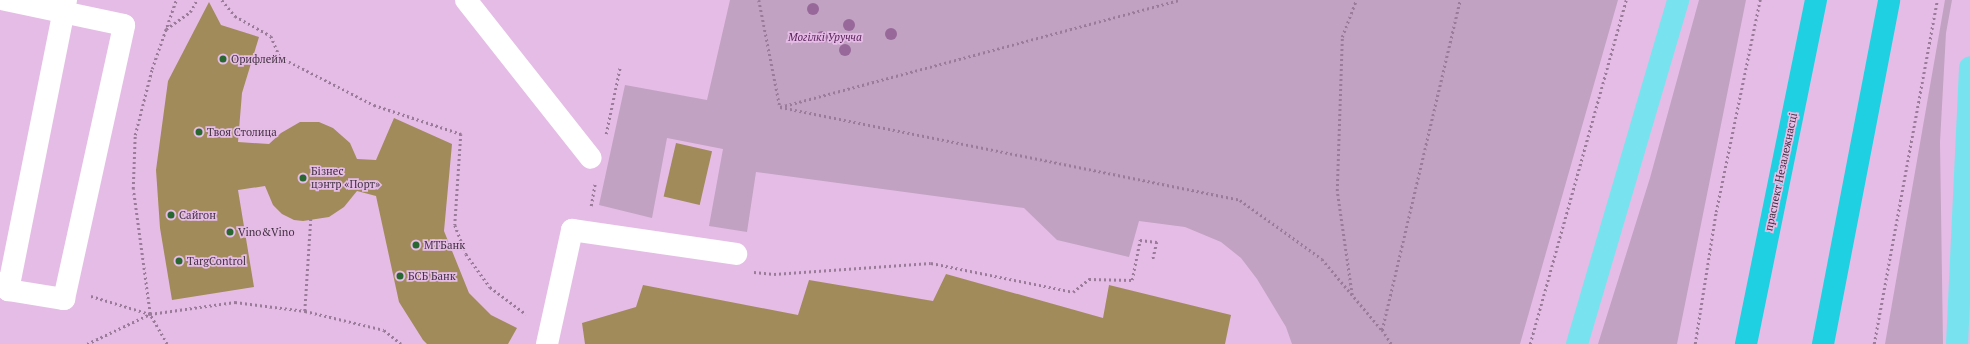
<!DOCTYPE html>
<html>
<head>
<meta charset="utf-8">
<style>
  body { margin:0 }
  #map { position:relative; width:1970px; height:344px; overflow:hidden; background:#e5bce5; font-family:"PT Serif",serif }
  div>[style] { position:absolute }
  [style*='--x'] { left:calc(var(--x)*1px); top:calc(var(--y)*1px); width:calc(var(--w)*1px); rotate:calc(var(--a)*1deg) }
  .green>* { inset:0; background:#c1a2c2 }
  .building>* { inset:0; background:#a28b5a; transform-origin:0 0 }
  .path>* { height:2.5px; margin-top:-1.25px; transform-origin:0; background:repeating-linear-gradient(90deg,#9a7c9a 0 2px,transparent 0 5px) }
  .minor>* { height:22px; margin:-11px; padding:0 11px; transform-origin:11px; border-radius:11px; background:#fff }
  .major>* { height:22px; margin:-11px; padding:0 11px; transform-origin:11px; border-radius:11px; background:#78e3ee }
  .highway>* { height:22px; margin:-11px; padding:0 11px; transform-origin:11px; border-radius:11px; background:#1ed0e2 }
  .trees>* { width:12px; height:12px; margin:-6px; border-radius:50%; background:#99689a }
  .dots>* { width:11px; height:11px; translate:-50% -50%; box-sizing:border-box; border:2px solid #e5bce5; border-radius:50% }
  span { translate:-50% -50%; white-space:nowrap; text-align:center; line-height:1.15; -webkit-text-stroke:3.5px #e5bce5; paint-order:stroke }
  .park-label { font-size:11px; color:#5a235c; font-style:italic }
  .poi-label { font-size:11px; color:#423142 }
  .left { translate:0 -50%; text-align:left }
  .street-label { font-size:11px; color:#423142 }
</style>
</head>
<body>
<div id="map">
  <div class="green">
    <i style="clip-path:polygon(730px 0,1618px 0,1520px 344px,1292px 344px,1286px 327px,1257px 279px,1241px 258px,1221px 242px,1185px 227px,1139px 221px,1129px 257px,1057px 240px,1024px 208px,756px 172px,747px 232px,709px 226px,723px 149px,667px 138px,652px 218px,599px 205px,625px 85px,707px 100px)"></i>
    <i style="clip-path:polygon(1699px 0,1746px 0,1677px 344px,1598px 344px,1650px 178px)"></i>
    <i style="clip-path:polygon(1945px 0,1952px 0,1946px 33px,1940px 142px,1943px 344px,1885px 344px)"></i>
  </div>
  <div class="building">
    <i style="clip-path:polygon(209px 2px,221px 25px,259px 37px,242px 93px,238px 142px,269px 144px,281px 133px,300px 122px,319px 122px,333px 128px,350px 143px,357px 159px,376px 160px,394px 118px,452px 144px,444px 231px,469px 293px,491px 315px,517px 328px,508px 344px,427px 344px,423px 340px,399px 302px,376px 196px,357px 191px,344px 207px,329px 217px,303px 221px,294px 220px,282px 214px,273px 205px,265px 186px,238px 190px,254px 287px,172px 300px,160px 228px,156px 170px,168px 81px)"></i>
    <i style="left:676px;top:143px;width:37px;height:55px;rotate:13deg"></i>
    <i style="clip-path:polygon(946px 274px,1103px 318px,1109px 285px,1231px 315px,1225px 344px,585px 344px,582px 323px,636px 307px,643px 285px,798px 315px,809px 280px,933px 301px)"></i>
  </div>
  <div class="path">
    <i style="--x:222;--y:0;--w:21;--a:51"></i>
    <i style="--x:235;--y:16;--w:41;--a:29.1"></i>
    <i style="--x:271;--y:36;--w:23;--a:67"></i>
    <i style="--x:280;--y:57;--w:106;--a:27.1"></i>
    <i style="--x:374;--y:105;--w:92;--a:18.4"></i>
    <i style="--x:461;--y:134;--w:91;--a:93.8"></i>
    <i style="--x:455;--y:225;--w:31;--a:69"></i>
    <i style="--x:466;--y:254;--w:41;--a:54"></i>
    <i style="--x:490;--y:287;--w:45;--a:36.9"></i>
    <i style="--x:759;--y:0;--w:109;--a:78.9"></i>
    <i style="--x:780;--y:107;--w:412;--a:-15"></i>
    <i style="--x:166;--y:29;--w:29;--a:-35"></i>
    <i style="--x:190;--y:12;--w:14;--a:-60"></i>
    <i style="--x:780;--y:107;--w:469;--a:11.4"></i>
    <i style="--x:1240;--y:200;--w:101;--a:35.7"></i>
    <i style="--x:1322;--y:259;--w:93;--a:49.8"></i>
    <i style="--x:606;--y:134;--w:68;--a:-78.2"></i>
    <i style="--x:591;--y:206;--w:22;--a:-80"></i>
    <i style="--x:311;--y:219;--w:92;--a:93.7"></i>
    <i style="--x:305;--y:311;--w:81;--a:13.5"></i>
    <i style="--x:384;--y:330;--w:22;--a:39"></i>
    <i style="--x:754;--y:272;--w:20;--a:6"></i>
    <i style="--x:774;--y:274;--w:157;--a:-4"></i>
    <i style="--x:931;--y:263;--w:145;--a:11.5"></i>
    <i style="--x:1073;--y:292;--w:21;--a:-39"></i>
    <i style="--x:1089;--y:279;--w:43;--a:1.3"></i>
    <i style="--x:1132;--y:280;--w:41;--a:-78.7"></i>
    <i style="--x:1140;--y:240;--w:17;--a:7"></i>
    <i style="--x:1157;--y:242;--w:18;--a:103"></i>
    <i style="--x:1352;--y:295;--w:105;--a:-98.2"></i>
    <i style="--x:1337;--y:191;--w:154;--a:-88.1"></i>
    <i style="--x:1342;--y:37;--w:40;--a:-69"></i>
    <i style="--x:91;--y:296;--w:62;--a:17"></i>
    <i style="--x:150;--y:314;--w:86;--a:-8"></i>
    <i style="--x:235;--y:302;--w:71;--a:7.3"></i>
    <i style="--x:87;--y:344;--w:70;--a:-25.5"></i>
    <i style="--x:167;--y:344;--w:34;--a:-120"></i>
    <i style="--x:150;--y:314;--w:126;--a:-97.7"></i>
    <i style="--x:133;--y:189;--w:54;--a:-87.9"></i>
    <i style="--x:135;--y:135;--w:68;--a:-75.6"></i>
    <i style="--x:152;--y:69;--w:73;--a:-70.8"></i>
    <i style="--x:1391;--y:344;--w:17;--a:-123"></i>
    <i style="--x:1382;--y:330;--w:339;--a:-76.7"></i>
    <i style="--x:1530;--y:344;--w:357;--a:-74.4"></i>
    <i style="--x:1695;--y:344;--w:134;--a:-81"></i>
    <i style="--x:1716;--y:212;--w:217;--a:-78.3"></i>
    <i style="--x:1874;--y:344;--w:350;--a:-79.6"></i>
  </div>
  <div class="minor">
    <i style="--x:466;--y:0;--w:201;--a:51.7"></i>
    <i style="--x:0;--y:283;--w:11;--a:41"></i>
    <i style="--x:8;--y:290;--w:57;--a:9.1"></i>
    <i style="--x:64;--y:299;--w:280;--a:-77.6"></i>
    <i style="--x:124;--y:25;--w:122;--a:-168.1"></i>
    <i style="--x:8;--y:290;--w:296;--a:-78.7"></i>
    <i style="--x:547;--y:344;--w:117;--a:-77.6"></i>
    <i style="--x:572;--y:230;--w:166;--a:8.3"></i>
  </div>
  <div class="major">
    <i style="--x:1577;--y:344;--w:359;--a:-73.6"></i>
    <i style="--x:1957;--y:344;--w:277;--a:-87.3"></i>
  </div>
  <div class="highway">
    <i style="--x:1746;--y:344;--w:351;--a:-78.5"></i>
    <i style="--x:1823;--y:344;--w:350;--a:-79.1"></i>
  </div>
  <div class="trees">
    <i style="left:813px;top:9px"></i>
    <i style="left:849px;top:25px"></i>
    <i style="left:891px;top:34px"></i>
    <i style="left:822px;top:37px"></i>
    <i style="left:845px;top:50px"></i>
  </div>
  <div class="dots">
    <i style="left:223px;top:59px;background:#286730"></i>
    <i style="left:199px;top:132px;background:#286730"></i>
    <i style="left:303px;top:178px;background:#286730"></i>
    <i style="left:171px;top:215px;background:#286730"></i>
    <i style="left:230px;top:232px;background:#286730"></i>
    <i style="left:416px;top:245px;background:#286730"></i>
    <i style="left:179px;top:261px;background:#286730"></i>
    <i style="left:400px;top:276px;background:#286730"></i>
  </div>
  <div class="park-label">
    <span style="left:825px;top:37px">Могілкі Уручча</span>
  </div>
  <div class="poi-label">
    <span class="left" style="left:231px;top:59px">Орифлейм</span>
    <span class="left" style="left:207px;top:132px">Твоя Столица</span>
    <span class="left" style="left:311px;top:178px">Бізнес<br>цэнтр «Порт»</span>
    <span class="left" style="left:179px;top:215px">Сайгон</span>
    <span class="left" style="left:238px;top:232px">Vino&amp;Vino</span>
    <span class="left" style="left:424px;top:245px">МТБанк</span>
    <span class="left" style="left:187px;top:261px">TargControl</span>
    <span class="left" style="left:408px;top:276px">БСБ Банк</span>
  </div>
  <div class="street-label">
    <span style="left:1781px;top:172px;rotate:-78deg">праспект Незалежнасці</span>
  </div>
</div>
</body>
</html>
